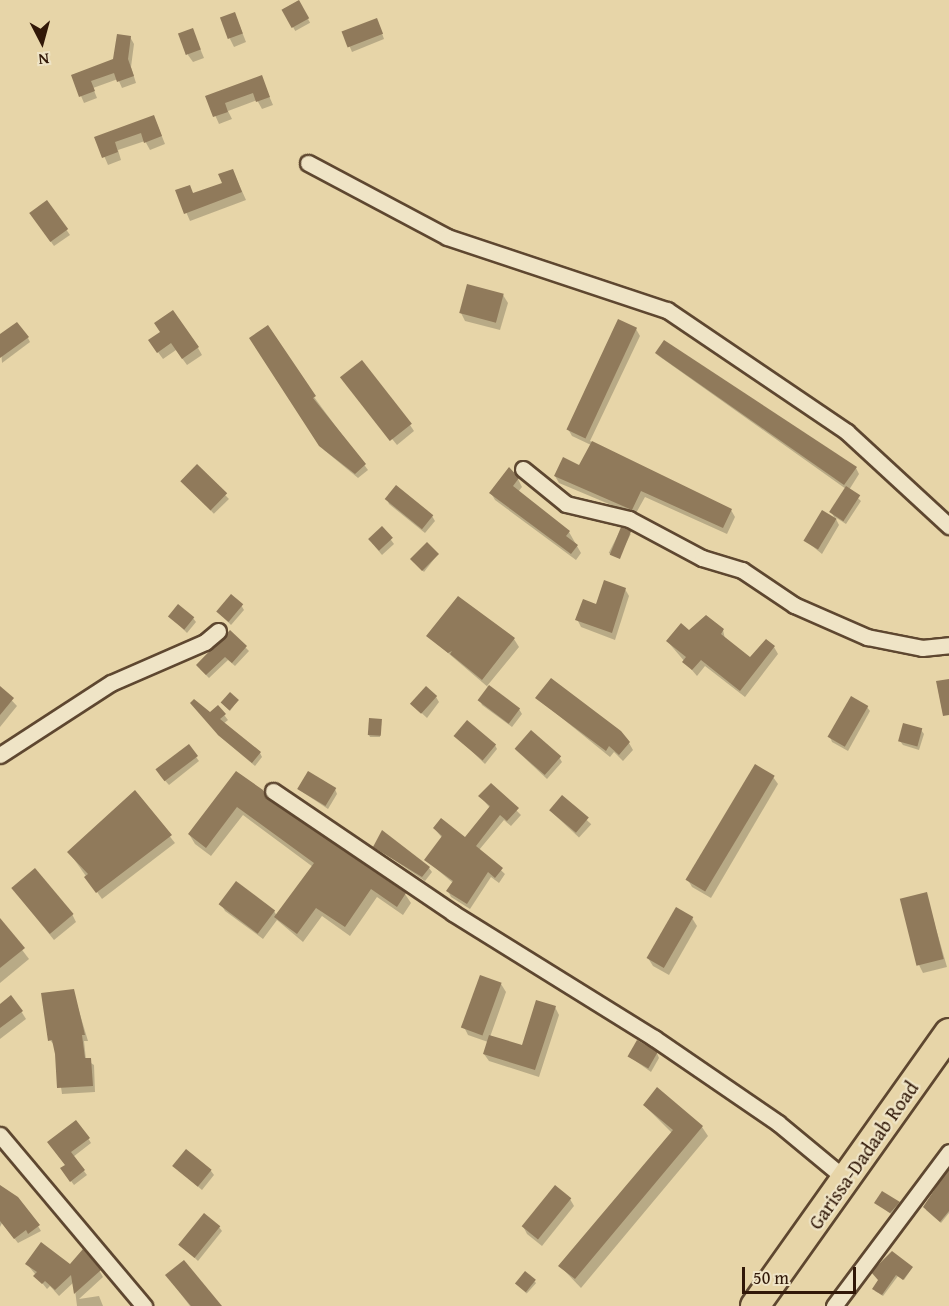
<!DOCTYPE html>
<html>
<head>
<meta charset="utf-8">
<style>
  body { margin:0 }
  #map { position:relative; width:949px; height:1306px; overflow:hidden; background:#e7d5a8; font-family:"Gentium Book Plus",serif }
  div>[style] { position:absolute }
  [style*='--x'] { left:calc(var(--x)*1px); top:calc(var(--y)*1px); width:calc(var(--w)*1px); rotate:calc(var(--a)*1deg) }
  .shadow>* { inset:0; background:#0003; transform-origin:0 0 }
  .building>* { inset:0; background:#907a5b; transform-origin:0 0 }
  .roads { filter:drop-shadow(2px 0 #5e4730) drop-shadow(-2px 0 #5e4730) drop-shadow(0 2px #5e4730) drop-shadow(0 -2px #5e4730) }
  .street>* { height:15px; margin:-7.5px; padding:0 7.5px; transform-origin:7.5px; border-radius:7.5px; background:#efe4c6 }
  .highway>* { height:28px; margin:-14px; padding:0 14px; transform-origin:14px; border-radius:14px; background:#e7d5a8 }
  span { translate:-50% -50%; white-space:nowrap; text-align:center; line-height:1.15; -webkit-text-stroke:4.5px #efe4c6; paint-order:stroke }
  .street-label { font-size:20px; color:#311808 }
  .north { position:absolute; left:12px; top:12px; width:60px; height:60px; -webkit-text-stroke:4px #efe4c6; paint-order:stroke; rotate:174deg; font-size:16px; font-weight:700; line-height:24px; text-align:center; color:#311808 }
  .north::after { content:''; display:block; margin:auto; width:21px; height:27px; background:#311808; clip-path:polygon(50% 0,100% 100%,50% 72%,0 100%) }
  .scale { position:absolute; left:742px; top:1267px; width:114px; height:27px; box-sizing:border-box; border:3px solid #311808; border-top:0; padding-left:8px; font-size:18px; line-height:21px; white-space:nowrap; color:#311808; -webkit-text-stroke:4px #efe4c6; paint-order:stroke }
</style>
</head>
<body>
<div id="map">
  <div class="shadow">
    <i style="left:298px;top:1px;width:25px;height:17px;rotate:61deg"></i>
    <i style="clip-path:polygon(235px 14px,246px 42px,234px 47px,230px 39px)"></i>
    <i style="clip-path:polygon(379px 25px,384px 39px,352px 52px,344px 33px)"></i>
    <i style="clip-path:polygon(192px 29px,204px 58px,193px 62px,188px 55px)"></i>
    <i style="clip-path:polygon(130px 37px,134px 44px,131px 67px,136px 83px,122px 88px,118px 79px,93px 88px,97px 98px,84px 103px,72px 75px,115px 60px)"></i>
    <i style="clip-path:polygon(261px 77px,273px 105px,262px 109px,257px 100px,228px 111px,232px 119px,219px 124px,207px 97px)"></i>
    <i style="clip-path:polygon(157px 124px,165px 144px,150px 150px,145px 141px,118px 150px,121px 160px,108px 165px,96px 137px)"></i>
    <i style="clip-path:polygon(233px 171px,246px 200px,190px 221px,177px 191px,189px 187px,194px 195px,224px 184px)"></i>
    <i style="clip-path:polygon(47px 202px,70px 235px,54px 246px,34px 218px)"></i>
    <i style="clip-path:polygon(503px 295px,508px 303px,500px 330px,465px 321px,461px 313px)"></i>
    <i style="clip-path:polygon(636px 329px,640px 336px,590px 441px,731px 510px,735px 517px,727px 534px,645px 497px,635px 515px,559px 483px,555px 476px,580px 467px,591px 445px,572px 436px,568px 429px)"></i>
    <i style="clip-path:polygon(161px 332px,198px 348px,202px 355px,187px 365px,176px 350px,163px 359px,155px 348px)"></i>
    <i style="clip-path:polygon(0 336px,28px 338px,30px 342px,2px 363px)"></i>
    <i style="clip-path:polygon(251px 338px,314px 397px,368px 470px,358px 478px,324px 450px)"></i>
    <i style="clip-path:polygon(656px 354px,856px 468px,859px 474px,849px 490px,861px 501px,846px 524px,835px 517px,839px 525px,822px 554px,806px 541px,836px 520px,831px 512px,846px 489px)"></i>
    <i style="clip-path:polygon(343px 379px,410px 425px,414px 431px,397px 445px)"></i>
    <i style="left:197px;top:466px;width:46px;height:21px;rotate:46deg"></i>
    <i style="clip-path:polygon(518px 479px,522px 487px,518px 492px,569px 532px,581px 553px,576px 560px,495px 500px,491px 493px)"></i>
    <i style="clip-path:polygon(396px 487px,432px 516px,435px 521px,425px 533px,389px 504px,387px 499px)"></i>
    <i style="clip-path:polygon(382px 528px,394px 544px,382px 555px,372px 543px)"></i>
    <i style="left:621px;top:529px;width:11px;height:27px;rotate:27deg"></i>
    <i style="clip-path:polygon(438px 554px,424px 572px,414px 562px)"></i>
    <i style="clip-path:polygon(625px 589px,629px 596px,615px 640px,581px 627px,577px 619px)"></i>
    <i style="clip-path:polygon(459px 598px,514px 639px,519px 647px,487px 686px,519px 709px,522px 714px,512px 727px,482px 705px,480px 700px,489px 688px,428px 636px)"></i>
    <i style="clip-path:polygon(241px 605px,244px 610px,231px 625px,217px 611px)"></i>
    <i style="clip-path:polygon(170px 616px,193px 618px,196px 622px,187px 633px)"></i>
    <i style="clip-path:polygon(723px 630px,725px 639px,751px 660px,774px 647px,778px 654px,745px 697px,705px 666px,697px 676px,668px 642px,689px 632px)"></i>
    <i style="clip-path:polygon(230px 632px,249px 651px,235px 666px,228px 660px,209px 678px,200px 669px)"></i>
    <i style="clip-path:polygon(0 688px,17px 706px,0 727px)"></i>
    <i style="clip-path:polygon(436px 697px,439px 702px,427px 718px,414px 706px)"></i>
    <i style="clip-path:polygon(537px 698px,629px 743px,633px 750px,623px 761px,614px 752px,610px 757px)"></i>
    <i style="clip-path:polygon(237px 701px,230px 711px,223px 704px)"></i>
    <i style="clip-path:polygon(218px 707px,228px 720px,223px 724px,260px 753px,262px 757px,255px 766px,218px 735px,210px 714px)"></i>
    <i style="clip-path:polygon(867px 707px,870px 711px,848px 751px,832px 742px,830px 737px)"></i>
    <i style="clip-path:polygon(381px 721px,380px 737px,370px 737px,369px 735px)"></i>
    <i style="clip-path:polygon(921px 730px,924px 734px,919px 750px,903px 745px,900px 741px)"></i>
    <i style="clip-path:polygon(456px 736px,495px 745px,497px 749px,485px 764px)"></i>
    <i style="clip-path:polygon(516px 750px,559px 757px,562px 762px,547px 779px)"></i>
    <i style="clip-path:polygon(196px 757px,199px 761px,169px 785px,160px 775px)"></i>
    <i style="clip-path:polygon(237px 773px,268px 801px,405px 894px,411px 903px,403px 915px,377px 897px,350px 936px,322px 916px,303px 942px,277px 920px,263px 939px,225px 911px,221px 904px,274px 911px,277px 916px,313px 867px,243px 815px,211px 856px,195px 844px,189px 834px)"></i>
    <i style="clip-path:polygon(773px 777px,778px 784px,711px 898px,692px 887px,688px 880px)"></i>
    <i style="clip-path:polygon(491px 785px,521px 815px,511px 826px,504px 820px,479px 850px,505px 874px,499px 883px,491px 877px,470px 909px,451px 897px,448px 891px,453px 883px,426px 860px,442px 838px,435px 829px,465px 839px,490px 808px,480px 796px)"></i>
    <i style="clip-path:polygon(298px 789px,335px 789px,337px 794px,328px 809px)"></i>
    <i style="clip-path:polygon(135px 792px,175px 843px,102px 899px,69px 852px)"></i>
    <i style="left:562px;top:797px;width:40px;height:18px;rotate:43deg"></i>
    <i style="clip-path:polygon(375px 847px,429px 868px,432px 872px,425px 881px)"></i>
    <i style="clip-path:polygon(13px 889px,72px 914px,76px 922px,54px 940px)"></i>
    <i style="clip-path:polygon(926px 894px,947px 967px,923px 973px,919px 965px)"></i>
    <i style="clip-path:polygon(692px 918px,697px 926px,669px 975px,653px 966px,648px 958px)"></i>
    <i style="clip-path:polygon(0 921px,29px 959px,0 983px)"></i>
    <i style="clip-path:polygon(501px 984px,506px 992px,490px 1037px,523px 1047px,555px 1007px,559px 1015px,539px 1077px,489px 1061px,484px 1054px,488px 1042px,468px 1035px,464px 1027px)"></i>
    <i style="clip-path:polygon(73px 991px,88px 1041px,84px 1041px,86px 1060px,94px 1065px,95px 1092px,62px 1094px,55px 1046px,50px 1040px)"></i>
    <i style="clip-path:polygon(0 1006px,21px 1011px,26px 1019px,0 1039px)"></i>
    <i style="clip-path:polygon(657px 1053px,659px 1058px,651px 1072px,630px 1057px)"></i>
    <i style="clip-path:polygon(657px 1090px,702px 1127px,708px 1136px,581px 1288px,560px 1266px,672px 1133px,644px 1105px)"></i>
    <i style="clip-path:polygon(88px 1138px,91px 1143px,73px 1157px,87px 1175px,74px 1185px,65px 1173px,66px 1166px,52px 1147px)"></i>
    <i style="clip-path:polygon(174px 1166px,211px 1171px,214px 1175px,202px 1190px)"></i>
    <i style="clip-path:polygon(949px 1171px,949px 1213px,941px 1223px,926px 1210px)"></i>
    <i style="clip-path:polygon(0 1187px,38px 1226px,41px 1231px,18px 1243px,2px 1223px,0 1227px)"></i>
    <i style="clip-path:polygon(570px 1199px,574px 1206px,542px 1246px,527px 1234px,523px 1226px)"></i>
    <i style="clip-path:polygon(876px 1203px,898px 1203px,899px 1205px,891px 1214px)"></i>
    <i style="clip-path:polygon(219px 1227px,222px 1231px,198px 1261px,181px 1245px)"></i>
    <i style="clip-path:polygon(27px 1264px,99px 1270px,103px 1277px,79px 1299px,99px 1296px,103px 1306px,77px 1306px,74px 1282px,59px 1296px,50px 1286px,47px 1289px)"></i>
    <i style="clip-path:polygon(912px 1268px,904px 1280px,898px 1276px,883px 1296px,875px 1291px,880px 1281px)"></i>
    <i style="left:525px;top:1273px;width:15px;height:14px;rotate:42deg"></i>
    <i style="clip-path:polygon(167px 1276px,220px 1306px,190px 1306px)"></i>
  </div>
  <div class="building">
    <i style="left:299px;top:0;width:21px;height:20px;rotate:61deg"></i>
    <i style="left:235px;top:12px;width:23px;height:16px;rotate:70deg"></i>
    <i style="left:377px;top:18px;width:17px;height:38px;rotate:69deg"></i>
    <i style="left:193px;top:28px;width:23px;height:16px;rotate:70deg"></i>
    <i style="clip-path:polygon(117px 34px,131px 36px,128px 59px,134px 76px,117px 82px,114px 73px,91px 81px,95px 91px,79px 97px,71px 75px,113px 59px)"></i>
    <i style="clip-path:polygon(262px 75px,270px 97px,256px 102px,253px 93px,225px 103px,228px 112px,213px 117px,205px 96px)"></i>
    <i style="clip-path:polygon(154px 115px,162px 136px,144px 143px,141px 133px,115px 142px,118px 152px,102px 158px,94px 137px)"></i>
    <i style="clip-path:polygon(233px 169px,242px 192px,184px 214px,175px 190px,190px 185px,193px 193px,222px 183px,218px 174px)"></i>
    <i style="left:47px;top:200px;width:36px;height:22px;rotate:54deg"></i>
    <i style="left:467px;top:284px;width:38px;height:30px;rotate:15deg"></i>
    <i style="clip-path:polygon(173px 310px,199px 347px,182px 359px,171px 343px,157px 353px,148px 340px,160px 332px,154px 323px)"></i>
    <i style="left:618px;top:319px;width:21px;height:122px;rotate:25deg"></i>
    <i style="clip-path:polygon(17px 322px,29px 337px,0 358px,0 334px)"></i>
    <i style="clip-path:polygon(268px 325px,316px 396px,313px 398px,366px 464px,355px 474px,319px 446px,249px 338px)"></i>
    <i style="clip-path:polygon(664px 340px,857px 467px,844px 485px,655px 353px)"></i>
    <i style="left:362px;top:360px;width:81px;height:28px;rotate:52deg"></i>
    <i style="clip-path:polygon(592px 441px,732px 509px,723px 528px,641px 491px,632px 510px,554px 476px,563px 457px,579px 465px)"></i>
    <i style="left:197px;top:464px;width:42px;height:24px;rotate:44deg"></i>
    <i style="clip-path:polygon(509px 467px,519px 478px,513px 486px,570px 531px,566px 536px,578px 545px,571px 554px,489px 493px)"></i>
    <i style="left:396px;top:485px;width:48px;height:18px;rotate:39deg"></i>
    <i style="left:846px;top:486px;width:17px;height:31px;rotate:33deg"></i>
    <i style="left:822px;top:510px;width:17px;height:36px;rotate:31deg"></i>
    <i style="left:382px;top:526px;width:16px;height:19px;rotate:47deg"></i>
    <i style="left:621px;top:527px;width:11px;height:30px;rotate:22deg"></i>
    <i style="left:427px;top:542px;width:17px;height:24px;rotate:45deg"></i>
    <i style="clip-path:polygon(604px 580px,626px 588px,612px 633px,575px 620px,583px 599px,596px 604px)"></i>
    <i style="left:231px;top:594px;width:16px;height:23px;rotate:40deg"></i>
    <i style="clip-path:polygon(458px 596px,515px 638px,482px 680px,450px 654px,452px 651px,448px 653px,426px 636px)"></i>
    <i style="left:178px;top:604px;width:21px;height:16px;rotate:39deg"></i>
    <i style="clip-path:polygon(706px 615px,724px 629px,721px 634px,750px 657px,766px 639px,775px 646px,740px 691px,701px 660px,692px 670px,682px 662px,686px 657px,666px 641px,681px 623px,689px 630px)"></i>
    <i style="clip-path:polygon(230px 630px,247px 646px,232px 663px,225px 657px,206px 675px,196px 665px)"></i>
    <i style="clip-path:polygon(551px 678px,621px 731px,630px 742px,619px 755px,609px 746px,606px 751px,535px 698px)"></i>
    <i style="clip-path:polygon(949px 679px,949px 715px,943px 716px,936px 681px)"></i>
    <i style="left:489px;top:685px;width:39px;height:19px;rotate:37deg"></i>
    <i style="clip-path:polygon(0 686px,14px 698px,0 715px)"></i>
    <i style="left:426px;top:686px;width:15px;height:24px;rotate:42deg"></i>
    <i style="left:230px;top:692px;width:12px;height:14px;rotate:42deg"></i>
    <i style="left:851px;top:696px;width:20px;height:47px;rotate:30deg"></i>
    <i style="clip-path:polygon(194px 699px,210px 712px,218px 705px,226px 714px,220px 719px,261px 752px,252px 763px,218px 735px,190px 703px)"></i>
    <i style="left:369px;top:718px;width:13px;height:17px;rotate:4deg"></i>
    <i style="left:467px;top:720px;width:38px;height:21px;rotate:40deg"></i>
    <i style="left:903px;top:723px;width:20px;height:19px;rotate:15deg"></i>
    <i style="left:531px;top:730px;width:40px;height:25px;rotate:41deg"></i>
    <i style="left:189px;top:744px;width:15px;height:42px;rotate:53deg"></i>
    <i style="left:755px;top:764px;width:23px;height:135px;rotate:31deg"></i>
    <i style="clip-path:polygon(236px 771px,263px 790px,268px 799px,406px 893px,397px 907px,371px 889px,345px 927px,316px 908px,297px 934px,274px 917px,314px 863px,237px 807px,206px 848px,188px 834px)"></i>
    <i style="left:308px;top:771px;width:33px;height:21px;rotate:31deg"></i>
    <i style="clip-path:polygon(491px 783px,519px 808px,507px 821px,500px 815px,476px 846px,503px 868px,495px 878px,488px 872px,467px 904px,446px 891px,453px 881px,424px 860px,442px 836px,433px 828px,441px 818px,465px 837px,490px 806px,478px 796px)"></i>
    <i style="clip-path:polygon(135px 790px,172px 835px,96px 893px,84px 877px,88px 874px,67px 852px)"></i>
    <i style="left:562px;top:795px;width:35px;height:20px;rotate:40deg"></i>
    <i style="clip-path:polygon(382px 830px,430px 867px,422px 877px,373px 847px)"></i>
    <i style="left:35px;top:868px;width:60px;height:31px;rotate:50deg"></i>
    <i style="left:236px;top:881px;width:49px;height:29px;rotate:37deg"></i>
    <i style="left:927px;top:892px;width:69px;height:28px;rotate:76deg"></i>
    <i style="left:676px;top:907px;width:20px;height:59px;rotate:30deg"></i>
    <i style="clip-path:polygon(0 918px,25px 948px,0 968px)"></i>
    <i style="left:480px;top:975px;width:23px;height:56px;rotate:20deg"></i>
    <i style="clip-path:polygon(74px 989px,85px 1035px,82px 1035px,85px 1058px,91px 1058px,93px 1086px,57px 1088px,55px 1054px,52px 1040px,48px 1041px,41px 993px)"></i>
    <i style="clip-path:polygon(11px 995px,23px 1011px,0 1028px,0 1004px)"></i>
    <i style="clip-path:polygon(536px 1000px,556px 1006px,535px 1070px,483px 1054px,489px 1035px,522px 1045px)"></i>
    <i style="left:637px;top:1040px;width:24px;height:19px;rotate:30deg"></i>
    <i style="clip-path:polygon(657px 1087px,703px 1126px,575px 1279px,558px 1266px,673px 1130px,643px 1105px)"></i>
    <i style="clip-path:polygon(76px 1120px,90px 1138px,71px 1152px,85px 1170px,70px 1182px,60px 1168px,65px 1165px,47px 1142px)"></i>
    <i style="left:186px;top:1149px;width:33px;height:22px;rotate:39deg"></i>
    <i style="clip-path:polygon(949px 1168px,949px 1211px,940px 1222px,923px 1207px)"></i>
    <i style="clip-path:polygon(0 1185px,18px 1197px,40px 1225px,28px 1234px,26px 1230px,14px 1239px,0 1221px)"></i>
    <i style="left:555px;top:1185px;width:21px;height:53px;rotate:39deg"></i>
    <i style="clip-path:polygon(882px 1191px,900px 1202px,890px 1213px,874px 1203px)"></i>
    <i style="left:204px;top:1213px;width:21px;height:41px;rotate:39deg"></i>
    <i style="clip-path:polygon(41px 1242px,70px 1264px,83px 1249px,101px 1270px,74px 1294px,71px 1275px,55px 1290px,45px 1281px,42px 1284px,33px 1276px,37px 1272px,25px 1264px)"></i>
    <i style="clip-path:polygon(892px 1251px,913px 1267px,903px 1280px,896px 1275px,882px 1295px,872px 1289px,878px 1280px,871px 1272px)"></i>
    <i style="clip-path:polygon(184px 1260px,222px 1306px,191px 1306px,165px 1275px)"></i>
    <i style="left:525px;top:1271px;width:14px;height:16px;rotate:39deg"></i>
  </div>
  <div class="roads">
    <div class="street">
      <i style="--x:308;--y:163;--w:157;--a:28"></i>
      <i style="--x:447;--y:237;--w:232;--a:18.4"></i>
      <i style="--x:667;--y:310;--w:217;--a:34.1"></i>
      <i style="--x:847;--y:432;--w:139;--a:42.7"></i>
      <i style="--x:523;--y:469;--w:55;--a:39.1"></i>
      <i style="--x:566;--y:504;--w:65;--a:13.4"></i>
      <i style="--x:629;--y:519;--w:83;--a:28.1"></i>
      <i style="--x:702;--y:558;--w:42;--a:16.7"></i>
      <i style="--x:742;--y:570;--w:63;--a:33.9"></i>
      <i style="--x:794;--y:605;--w:80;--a:23.7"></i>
      <i style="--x:867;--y:637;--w:56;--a:11.3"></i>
      <i style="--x:922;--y:648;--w:27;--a:-6"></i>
      <i style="--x:0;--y:755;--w:132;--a:-33"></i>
      <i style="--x:111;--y:683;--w:103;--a:-23.6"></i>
      <i style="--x:205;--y:642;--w:17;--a:-40"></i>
      <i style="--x:273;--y:791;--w:217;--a:34.1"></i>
      <i style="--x:453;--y:913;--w:237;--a:31.9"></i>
      <i style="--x:654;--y:1038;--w:150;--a:34.4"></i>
      <i style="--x:778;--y:1123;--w:89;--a:39.6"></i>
      <i style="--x:0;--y:1135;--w:224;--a:49.9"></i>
      <i style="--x:834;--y:1306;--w:192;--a:-53.2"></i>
    </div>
    <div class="highway">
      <i style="--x:755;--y:1306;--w:335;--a:-54.6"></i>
    </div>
  </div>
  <div class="street-label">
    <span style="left:863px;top:1155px;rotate:-55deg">Garissa-Dadaab Road</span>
  </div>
  <div class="north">N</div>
  <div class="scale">50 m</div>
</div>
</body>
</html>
